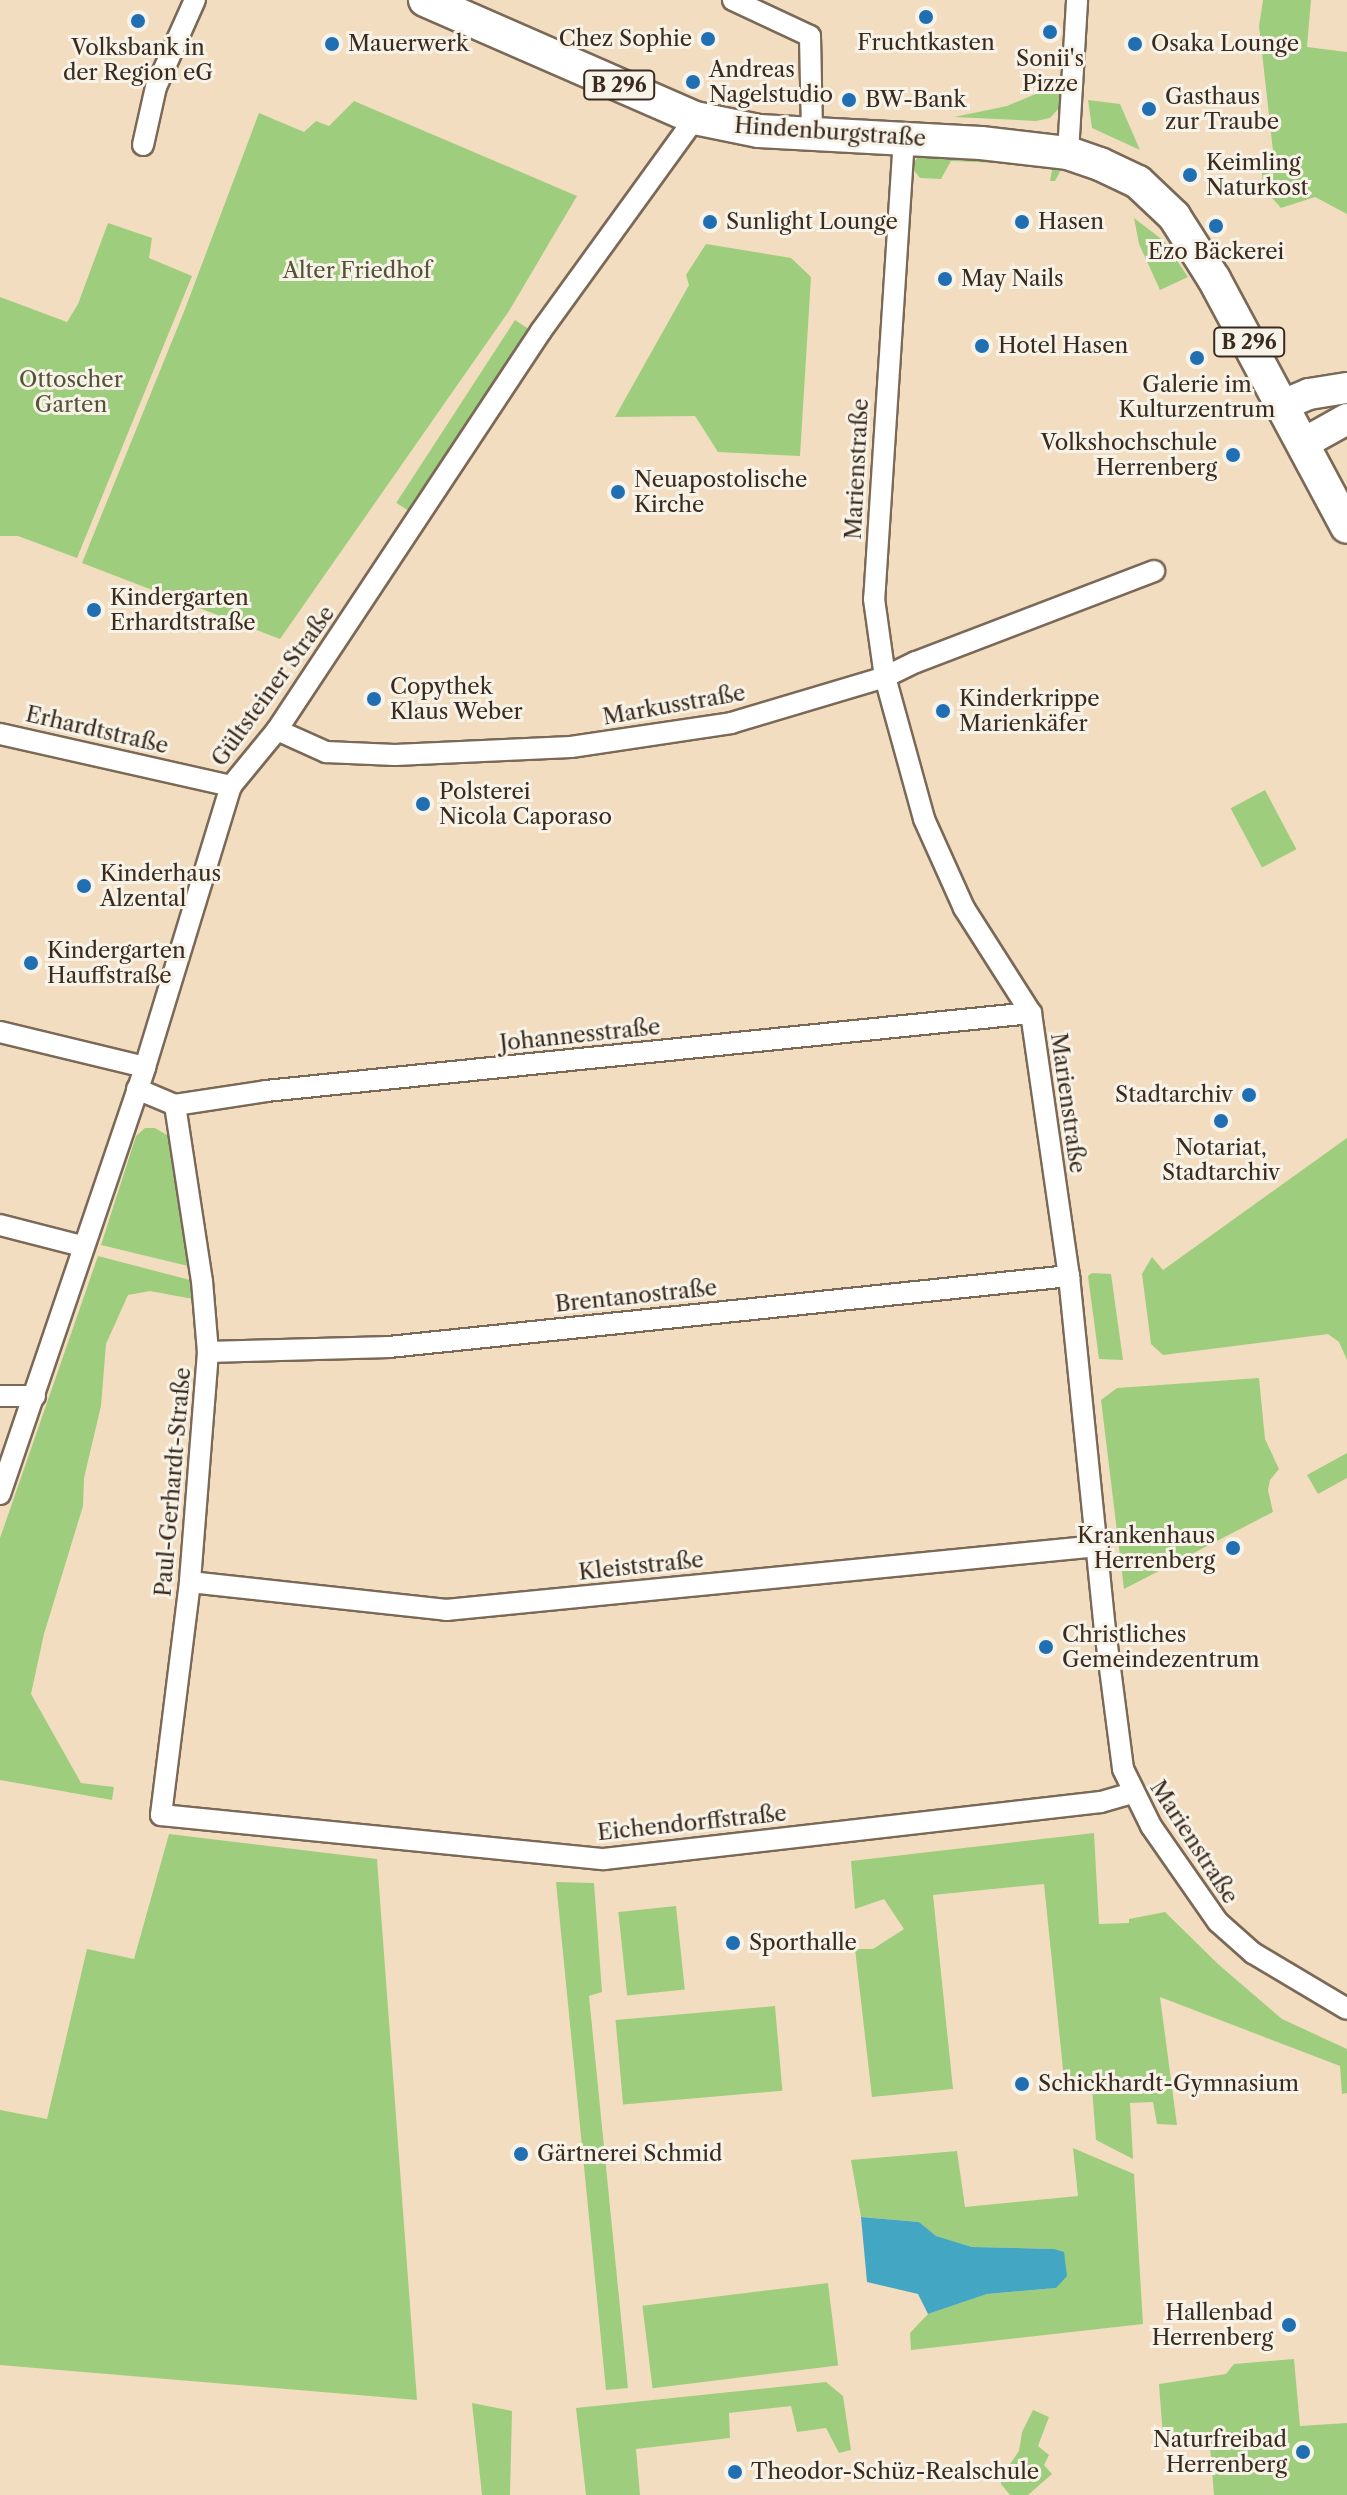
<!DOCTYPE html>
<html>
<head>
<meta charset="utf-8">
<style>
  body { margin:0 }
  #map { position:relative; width:1347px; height:2495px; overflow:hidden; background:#f3ddc0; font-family:"Libre Caslon Text",serif }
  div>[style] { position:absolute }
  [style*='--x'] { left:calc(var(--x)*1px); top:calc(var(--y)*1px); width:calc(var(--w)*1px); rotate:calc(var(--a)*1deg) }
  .green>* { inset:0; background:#9ece7d; transform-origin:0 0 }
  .water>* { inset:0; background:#43a7c3 }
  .roads { filter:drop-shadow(2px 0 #7b6957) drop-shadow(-2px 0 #7b6957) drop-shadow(0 2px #7b6957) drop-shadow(0 -2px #7b6957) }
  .street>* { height:20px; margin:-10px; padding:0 10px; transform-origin:10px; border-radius:10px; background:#fff }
  .secondary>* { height:30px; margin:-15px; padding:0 15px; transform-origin:15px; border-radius:15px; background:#fff }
  .primary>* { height:32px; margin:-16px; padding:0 16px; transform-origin:16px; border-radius:16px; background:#fff }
  .dots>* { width:22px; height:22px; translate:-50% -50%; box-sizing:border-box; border:4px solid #f7f3e8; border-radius:50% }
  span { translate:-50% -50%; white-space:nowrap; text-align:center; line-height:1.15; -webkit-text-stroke:6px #f7f3e8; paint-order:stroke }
  .shield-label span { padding:2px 6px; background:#f7f3e8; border:2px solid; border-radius:6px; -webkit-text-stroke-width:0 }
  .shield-label { font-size:20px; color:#3b2a1e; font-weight:700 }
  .poi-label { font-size:22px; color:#3b2a1e }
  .right { translate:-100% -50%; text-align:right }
  .left { translate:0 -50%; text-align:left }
  .street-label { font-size:22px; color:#3b2a1e }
  .park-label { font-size:22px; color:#545336 }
</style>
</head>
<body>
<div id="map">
  <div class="green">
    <i style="clip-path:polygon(1263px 0,1311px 0,1307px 47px,1347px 52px,1347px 214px,1315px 197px,1281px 208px,1264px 189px,1261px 167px,1273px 151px,1259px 26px)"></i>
    <i style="clip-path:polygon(1045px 90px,1063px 94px,1059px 108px,1050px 118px,1036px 121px,954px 117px,1007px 106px)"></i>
    <i style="clip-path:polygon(1088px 100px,1120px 104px,1140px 150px,1092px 128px)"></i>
    <i style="clip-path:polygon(354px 101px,577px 196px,509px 311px,280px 639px,82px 563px,185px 309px,259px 113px,304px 132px,316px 121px,329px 126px)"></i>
    <i style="clip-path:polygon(921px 154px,1049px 159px,1060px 172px,1055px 181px,1050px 181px,1053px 165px,951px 161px,941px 179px,920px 178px,910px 166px)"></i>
    <i style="clip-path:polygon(1134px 218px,1164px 241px,1188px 277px,1160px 290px,1139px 244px)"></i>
    <i style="clip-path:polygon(108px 223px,152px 238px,149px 258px,192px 276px,77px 558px,18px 536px,0 536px,0 297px,67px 322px,78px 304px)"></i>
    <i style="clip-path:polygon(706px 244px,791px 258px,811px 277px,800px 456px,718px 452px,695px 416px,615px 417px,689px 285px,686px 275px)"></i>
    <i style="left:515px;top:320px;width:20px;height:218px;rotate:33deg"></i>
    <i style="left:1265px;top:790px;width:67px;height:39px;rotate:62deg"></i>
    <i style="clip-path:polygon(145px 1128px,155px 1128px,167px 1135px,174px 1145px,188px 1266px,101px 1245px,136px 1136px)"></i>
    <i style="clip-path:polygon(1347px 1138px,1347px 1360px,1339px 1342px,1328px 1334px,1163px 1355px,1151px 1344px,1142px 1274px,1152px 1257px,1163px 1270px)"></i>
    <i style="clip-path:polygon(98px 1256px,190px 1280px,193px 1299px,150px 1291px,128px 1295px,106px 1344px,101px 1406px,84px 1478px,83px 1506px,44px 1634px,31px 1694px,81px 1783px,114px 1787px,112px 1800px,0 1780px,0 1538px)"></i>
    <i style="clip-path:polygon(1092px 1273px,1111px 1274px,1123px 1360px,1099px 1359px,1088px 1276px)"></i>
    <i style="clip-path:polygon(1259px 1378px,1265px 1439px,1279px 1469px,1270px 1480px,1268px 1490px,1273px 1512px,1124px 1589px,1101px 1400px,1117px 1388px)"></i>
    <i style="clip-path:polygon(1347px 1453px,1347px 1478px,1318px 1494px,1307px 1475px)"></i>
    <i style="clip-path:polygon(1094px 1833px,1099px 1924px,1129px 1923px,1129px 1919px,1165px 1912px,1218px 1964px,1282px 2019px,1347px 2049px,1347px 2093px,1342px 2094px,1340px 2066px,1160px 1997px,1177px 2125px,1157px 2124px,1153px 2102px,1130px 2103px,1133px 2159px,1096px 2140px,1091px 2076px,1064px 2079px,1044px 1884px,933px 1895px,953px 2089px,872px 2097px,855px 1949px,873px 1949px,904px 1929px,884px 1899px,855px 1909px,851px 1861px)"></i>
    <i style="clip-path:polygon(169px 1834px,377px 1859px,417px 2400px,0 2365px,0 2110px,47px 2119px,87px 1949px,134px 1959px)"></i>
    <i style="clip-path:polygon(556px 1882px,594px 1883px,602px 1992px,589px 1996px,628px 2388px,606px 2390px)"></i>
    <i style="left:676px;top:1906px;width:84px;height:58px;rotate:84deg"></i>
    <i style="left:775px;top:2006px;width:85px;height:160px;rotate:85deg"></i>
    <i style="clip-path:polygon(1073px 2148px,1134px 2174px,1143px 2324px,911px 2350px,910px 2333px,928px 2314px,987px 2294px,1056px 2288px,1054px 2249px,972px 2247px,935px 2236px,919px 2222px,861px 2217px,851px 2160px,957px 2151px,965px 2207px,1078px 2196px)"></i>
    <i style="left:828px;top:2283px;width:83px;height:187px;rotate:83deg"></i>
    <i style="clip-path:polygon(1294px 2359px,1300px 2426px,1347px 2423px,1347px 2495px,1214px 2495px,1209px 2435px,1163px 2437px,1159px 2384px,1226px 2374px,1234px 2364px)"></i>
    <i style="clip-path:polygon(826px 2382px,843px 2396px,851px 2450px,839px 2453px,826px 2428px,797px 2432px,791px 2406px,729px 2413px,730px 2438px,636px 2449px,640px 2495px,586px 2495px,576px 2408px)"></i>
    <i style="clip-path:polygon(472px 2403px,512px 2411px,510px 2495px,482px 2495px)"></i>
    <i style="clip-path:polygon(1033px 2410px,1049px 2417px,1038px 2446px,1049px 2455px,1044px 2465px,1052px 2474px,1028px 2495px,1010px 2495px,1001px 2484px,1001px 2477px,1019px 2451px,1022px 2432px)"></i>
  </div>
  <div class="water">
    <i style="clip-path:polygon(861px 2217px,919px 2222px,936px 2236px,972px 2247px,1054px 2249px,1064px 2252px,1067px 2276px,1056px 2288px,987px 2294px,928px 2314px,918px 2294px,867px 2282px)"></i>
  </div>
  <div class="roads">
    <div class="street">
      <i style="--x:733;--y:0;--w:85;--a:25.1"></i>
      <i style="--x:810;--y:36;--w:98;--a:88.8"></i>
      <i style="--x:904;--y:138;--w:462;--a:93.7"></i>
      <i style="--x:874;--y:599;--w:79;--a:82"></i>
      <i style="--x:885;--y:677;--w:147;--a:74.6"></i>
      <i style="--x:924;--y:819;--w:98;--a:65.8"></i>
      <i style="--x:964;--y:908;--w:125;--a:57.5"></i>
      <i style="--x:1031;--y:1013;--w:266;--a:81.8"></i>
      <i style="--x:1069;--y:1276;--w:356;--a:84.2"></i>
      <i style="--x:1105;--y:1630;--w:140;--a:82.6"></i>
      <i style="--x:1123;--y:1769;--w:64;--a:63.8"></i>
      <i style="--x:1151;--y:1826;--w:117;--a:55.1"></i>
      <i style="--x:1218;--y:1922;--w:47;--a:41.5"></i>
      <i style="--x:1253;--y:1953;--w:109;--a:30.8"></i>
      <i style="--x:143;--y:145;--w:59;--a:-77.4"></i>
      <i style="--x:156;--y:87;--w:95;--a:-65.9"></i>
      <i style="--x:1068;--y:153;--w:153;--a:-86.6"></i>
      <i style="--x:277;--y:730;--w:54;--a:24.2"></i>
      <i style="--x:326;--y:752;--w:69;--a:2.5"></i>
      <i style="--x:395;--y:755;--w:176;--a:-2.6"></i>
      <i style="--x:571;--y:747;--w:162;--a:-8.5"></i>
      <i style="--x:731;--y:723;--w:161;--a:-16.6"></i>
      <i style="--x:885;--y:677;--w:34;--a:-26"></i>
      <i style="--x:916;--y:662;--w:255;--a:-20.9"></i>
      <i style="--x:0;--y:734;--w:237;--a:12.7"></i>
      <i style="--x:0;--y:1032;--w:149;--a:13.6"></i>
      <i style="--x:137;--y:1089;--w:41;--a:22.8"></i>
      <i style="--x:175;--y:1105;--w:92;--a:-8.7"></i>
      <i style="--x:266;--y:1091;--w:769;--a:-5.82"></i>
      <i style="--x:175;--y:1105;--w:178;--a:81.3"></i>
      <i style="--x:202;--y:1281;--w:71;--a:85.2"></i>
      <i style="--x:208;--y:1352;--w:231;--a:94.5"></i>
      <i style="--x:190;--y:1582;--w:235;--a:97.1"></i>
      <i style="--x:161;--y:1815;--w:445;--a:5.7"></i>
      <i style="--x:604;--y:1859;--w:500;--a:-6.54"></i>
      <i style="--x:1101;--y:1802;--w:32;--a:-16"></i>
      <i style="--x:0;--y:1225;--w:85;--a:14.4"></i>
      <i style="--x:208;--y:1352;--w:181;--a:-1.6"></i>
      <i style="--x:389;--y:1347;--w:684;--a:-5.96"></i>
      <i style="--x:0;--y:1396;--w:35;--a:0"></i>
      <i style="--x:0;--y:1494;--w:451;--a:-71.2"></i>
      <i style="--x:145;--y:1067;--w:294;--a:-73"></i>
      <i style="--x:231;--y:786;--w:72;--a:-50.6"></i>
      <i style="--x:277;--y:730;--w:478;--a:-56.5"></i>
      <i style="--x:541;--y:331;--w:263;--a:-54.1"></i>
      <i style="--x:190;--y:1582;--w:258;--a:6.2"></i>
      <i style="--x:446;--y:1610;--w:655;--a:-5.61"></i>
    </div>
    <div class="secondary">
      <i style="--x:1283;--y:405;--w:28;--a:-23"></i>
      <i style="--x:1309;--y:394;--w:38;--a:-9"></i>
      <i style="--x:1304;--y:443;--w:49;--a:-29.2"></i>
    </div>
    <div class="primary">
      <i style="--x:425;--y:0;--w:295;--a:23.6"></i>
      <i style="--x:695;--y:118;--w:65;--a:11.5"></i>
      <i style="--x:759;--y:131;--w:222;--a:3.1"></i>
      <i style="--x:981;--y:143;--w:88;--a:6.6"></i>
      <i style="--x:1068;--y:153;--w:34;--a:19"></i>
      <i style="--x:1100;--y:164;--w:42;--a:25.3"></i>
      <i style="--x:1138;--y:182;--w:50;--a:43.4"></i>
      <i style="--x:1174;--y:216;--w:75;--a:57.6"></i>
      <i style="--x:1214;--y:279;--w:281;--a:61.8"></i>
    </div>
  </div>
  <div class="dots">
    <i style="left:926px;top:17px;background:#1f6fb2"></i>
    <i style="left:138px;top:21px;background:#1f6fb2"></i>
    <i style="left:1050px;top:32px;background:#1f6fb2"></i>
    <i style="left:708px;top:39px;background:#1f6fb2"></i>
    <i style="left:332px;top:44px;background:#1f6fb2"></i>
    <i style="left:1135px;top:44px;background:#1f6fb2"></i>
    <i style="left:693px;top:82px;background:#1f6fb2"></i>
    <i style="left:849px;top:100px;background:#1f6fb2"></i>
    <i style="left:1149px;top:109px;background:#1f6fb2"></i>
    <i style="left:1190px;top:175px;background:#1f6fb2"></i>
    <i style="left:710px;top:222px;background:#1f6fb2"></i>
    <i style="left:1022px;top:222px;background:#1f6fb2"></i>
    <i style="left:1216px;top:226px;background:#1f6fb2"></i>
    <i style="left:945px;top:279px;background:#1f6fb2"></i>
    <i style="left:982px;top:346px;background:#1f6fb2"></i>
    <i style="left:1197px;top:358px;background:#1f6fb2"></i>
    <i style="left:1233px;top:455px;background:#1f6fb2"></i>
    <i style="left:618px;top:492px;background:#1f6fb2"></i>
    <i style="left:94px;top:610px;background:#1f6fb2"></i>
    <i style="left:374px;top:699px;background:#1f6fb2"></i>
    <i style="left:943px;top:711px;background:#1f6fb2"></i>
    <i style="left:423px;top:804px;background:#1f6fb2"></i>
    <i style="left:84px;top:886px;background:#1f6fb2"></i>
    <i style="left:31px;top:963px;background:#1f6fb2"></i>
    <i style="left:1249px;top:1095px;background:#1f6fb2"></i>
    <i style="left:1221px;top:1121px;background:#1f6fb2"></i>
    <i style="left:1233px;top:1548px;background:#1f6fb2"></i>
    <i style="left:1046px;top:1647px;background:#1f6fb2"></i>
    <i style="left:733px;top:1943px;background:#1f6fb2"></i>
    <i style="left:1022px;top:2084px;background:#1f6fb2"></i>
    <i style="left:521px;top:2154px;background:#1f6fb2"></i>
    <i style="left:1289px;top:2325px;background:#1f6fb2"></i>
    <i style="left:1303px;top:2452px;background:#1f6fb2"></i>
    <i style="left:735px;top:2472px;background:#1f6fb2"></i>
  </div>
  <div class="shield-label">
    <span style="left:619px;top:85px">B 296</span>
    <span style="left:1249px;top:342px">B 296</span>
  </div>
  <div class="poi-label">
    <span class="right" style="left:692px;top:39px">Chez Sophie</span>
    <span style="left:926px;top:43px">Fruchtkasten</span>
    <span class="left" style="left:348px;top:44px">Mauerwerk</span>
    <span class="left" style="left:1151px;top:44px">Osaka Lounge</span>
    <span style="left:138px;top:60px">Volksbank in<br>der Region eG</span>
    <span style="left:1050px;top:71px">Sonii's<br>Pizze</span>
    <span class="left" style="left:709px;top:82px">Andreas<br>Nagelstudio</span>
    <span class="left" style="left:1165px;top:109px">Gasthaus<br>zur Traube</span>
    <span class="left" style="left:865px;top:100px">BW-Bank</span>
    <span class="left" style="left:1206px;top:175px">Keimling<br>Naturkost</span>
    <span class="left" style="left:726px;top:222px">Sunlight Lounge</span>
    <span class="left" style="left:1038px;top:222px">Hasen</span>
    <span style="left:1216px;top:252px">Ezo Bäckerei</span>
    <span class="left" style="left:961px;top:279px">May Nails</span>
    <span class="left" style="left:998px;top:346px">Hotel Hasen</span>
    <span style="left:1197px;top:397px">Galerie im<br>Kulturzentrum</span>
    <span class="right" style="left:1217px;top:455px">Volkshochschule<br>Herrenberg</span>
    <span class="left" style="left:634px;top:492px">Neuapostolische<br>Kirche</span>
    <span class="left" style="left:110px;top:610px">Kindergarten<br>Erhardtstraße</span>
    <span class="left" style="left:390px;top:699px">Copythek<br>Klaus Weber</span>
    <span class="left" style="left:959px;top:711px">Kinderkrippe<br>Marienkäfer</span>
    <span class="left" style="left:439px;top:804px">Polsterei<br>Nicola Caporaso</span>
    <span class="left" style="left:100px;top:886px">Kinderhaus<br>Alzental</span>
    <span class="left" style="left:47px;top:963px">Kindergarten<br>Hauffstraße</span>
    <span class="right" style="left:1233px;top:1095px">Stadtarchiv</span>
    <span style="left:1221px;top:1160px">Notariat,<br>Stadtarchiv</span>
    <span class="right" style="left:1215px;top:1548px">Krankenhaus<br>Herrenberg</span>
    <span class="left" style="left:1062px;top:1647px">Christliches<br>Gemeindezentrum</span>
    <span class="left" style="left:749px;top:1943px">Sporthalle</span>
    <span class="left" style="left:1038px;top:2084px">Schickhardt-Gymnasium</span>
    <span class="left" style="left:537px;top:2154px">Gärtnerei Schmid</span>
    <span class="right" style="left:1273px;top:2325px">Hallenbad<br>Herrenberg</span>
    <span class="right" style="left:1287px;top:2452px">Naturfreibad<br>Herrenberg</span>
    <span class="left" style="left:751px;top:2472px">Theodor-Schüz-Realschule</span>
  </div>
  <div class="street-label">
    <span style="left:830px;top:132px;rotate:4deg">Hindenburgstraße</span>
    <span style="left:857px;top:469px;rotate:-87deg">Marienstraße</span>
    <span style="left:273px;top:686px;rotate:-54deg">Gültsteiner Straße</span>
    <span style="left:674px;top:705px;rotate:-10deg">Markusstraße</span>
    <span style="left:97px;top:730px;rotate:13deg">Erhardtstraße</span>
    <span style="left:580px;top:1035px;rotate:-6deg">Johannesstraße</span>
    <span style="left:1068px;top:1103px;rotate:82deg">Marienstraße</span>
    <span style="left:636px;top:1296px;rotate:-6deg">Brentanostraße</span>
    <span style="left:173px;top:1482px;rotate:-85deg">Paul-Gerhardt-Straße</span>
    <span style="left:641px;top:1566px;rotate:-6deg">Kleiststraße</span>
    <span style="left:692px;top:1823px;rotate:-6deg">Eichendorffstraße</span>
    <span style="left:1194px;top:1842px;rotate:57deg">Marienstraße</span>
  </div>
  <div class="park-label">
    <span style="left:357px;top:271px">Alter Friedhof</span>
    <span style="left:71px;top:392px">Ottoscher<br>Garten</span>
  </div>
</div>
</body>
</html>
